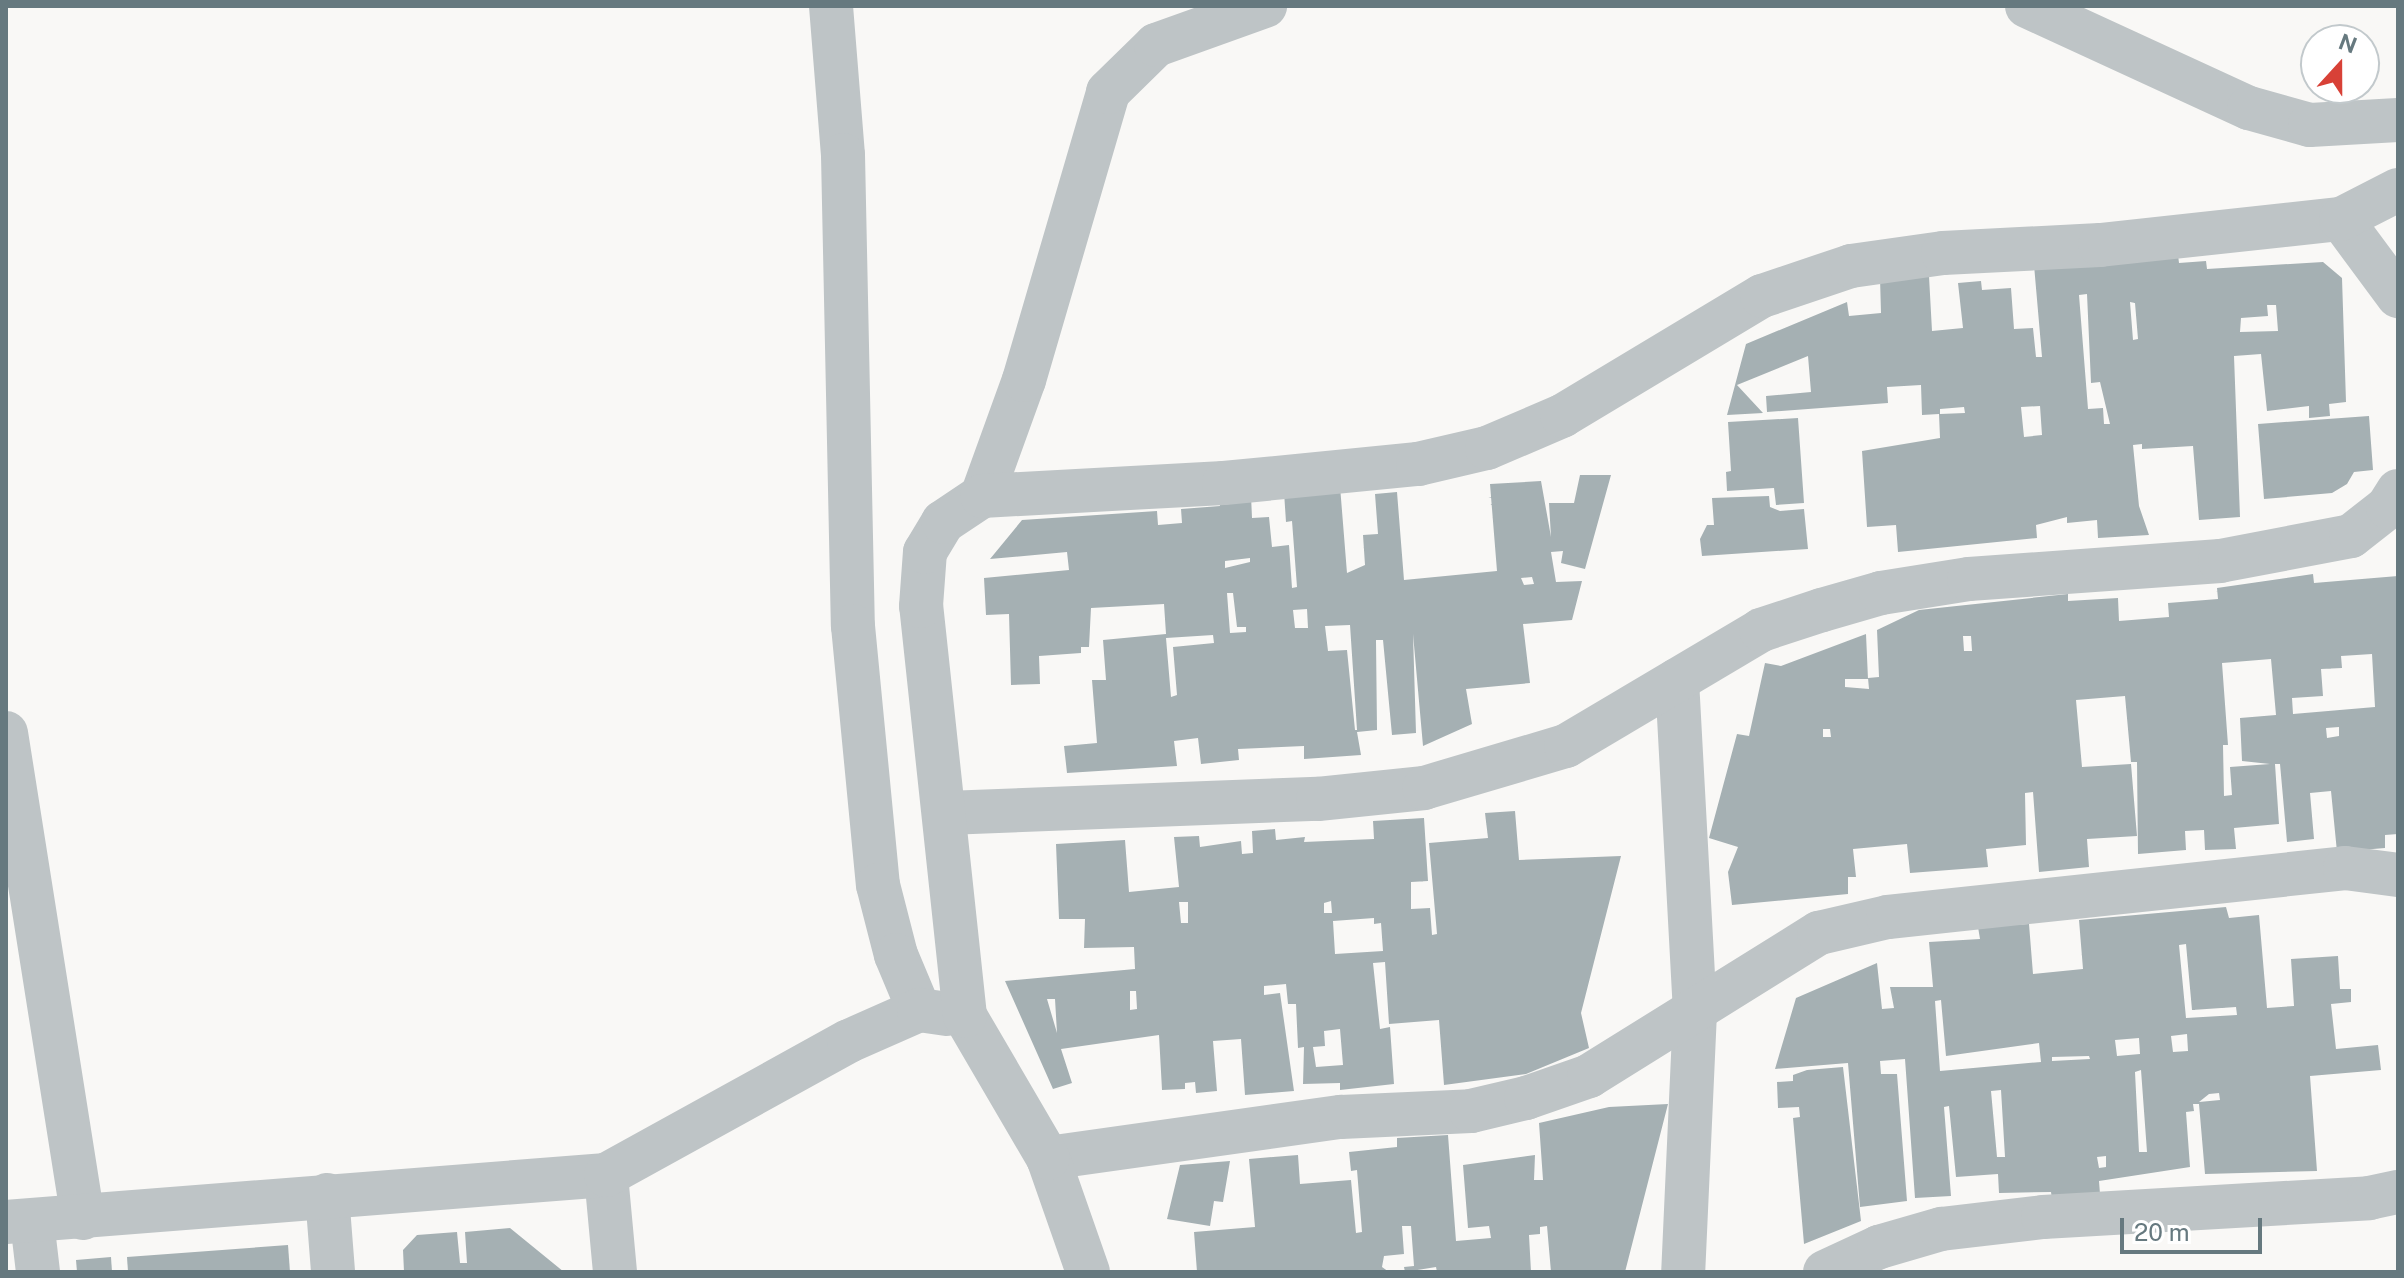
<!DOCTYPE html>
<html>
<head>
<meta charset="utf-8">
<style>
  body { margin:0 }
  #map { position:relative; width:2404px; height:1278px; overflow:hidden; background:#f9f8f6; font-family:"Public Sans",sans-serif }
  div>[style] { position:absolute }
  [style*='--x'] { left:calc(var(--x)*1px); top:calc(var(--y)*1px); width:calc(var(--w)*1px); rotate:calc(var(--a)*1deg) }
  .building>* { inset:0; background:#a5b0b3 }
  .minor>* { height:44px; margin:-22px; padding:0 22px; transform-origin:22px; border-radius:22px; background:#bec4c6 }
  span { translate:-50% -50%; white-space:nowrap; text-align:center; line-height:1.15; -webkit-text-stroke:8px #fff; paint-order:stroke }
  .frame { position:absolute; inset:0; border:8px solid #66797f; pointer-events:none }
  .north { position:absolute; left:2300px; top:24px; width:80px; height:80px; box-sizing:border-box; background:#fff; border:2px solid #c2c9cc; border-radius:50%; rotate:21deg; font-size:22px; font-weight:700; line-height:32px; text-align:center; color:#66797f }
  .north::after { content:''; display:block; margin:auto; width:28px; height:36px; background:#d84137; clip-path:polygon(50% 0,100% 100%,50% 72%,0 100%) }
  .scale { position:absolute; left:2120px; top:1218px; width:142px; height:36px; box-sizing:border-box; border:4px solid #66797f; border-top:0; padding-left:10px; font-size:24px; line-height:28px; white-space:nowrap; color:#66797f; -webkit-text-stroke:6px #fff; paint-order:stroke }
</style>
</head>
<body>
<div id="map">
  <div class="building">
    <i style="clip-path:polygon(evenodd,2178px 255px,2179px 263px,2206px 261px,2207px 269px,2323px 262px,2342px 278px,2346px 402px,2329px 404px,2330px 416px,2309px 418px,2309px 406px,2267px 411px,2261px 354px,2234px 356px,2240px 517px,2199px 520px,2193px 446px,2142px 449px,2142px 444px,2133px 445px,2139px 506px,2149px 535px,2098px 538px,2097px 520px,2067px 523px,2067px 517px,2036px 525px,2037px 538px,1898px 552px,1896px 525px,1867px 527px,1862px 451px,1940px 438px,1939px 414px,1922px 415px,1921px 385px,1887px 387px,1888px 403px,1767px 412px,1766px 396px,1811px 392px,1808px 356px,1737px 385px,1763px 413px,1727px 415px,1746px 344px,1847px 302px,1849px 316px,1881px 313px,1880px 278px,1929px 276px,1932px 331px,1963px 328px,1958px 283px,1981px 281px,1982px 290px,2011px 288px,2014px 329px,2033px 328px,2036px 357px,2042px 357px,2034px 265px,2178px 255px,2087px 294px,2091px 383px,2100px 382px,2110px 424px,2104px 424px,2103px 408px,2088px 409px,2079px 295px,2087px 294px,2178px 255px,2130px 302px,2135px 303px,2138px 339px,2133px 340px,2130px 302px,2178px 255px,2267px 305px,2276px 305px,2278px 331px,2240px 332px,2241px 318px,2268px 316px,2267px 305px,2178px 255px,2040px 406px,2042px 435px,2024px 437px,2021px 407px,2040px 406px,2178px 255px,1964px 407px,1965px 413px,1940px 414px,1940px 409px,1964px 407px)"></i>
    <i style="clip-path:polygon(2369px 416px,2373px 470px,2354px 472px,2347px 484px,2332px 493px,2264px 499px,2258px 424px)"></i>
    <i style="clip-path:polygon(1798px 418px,1804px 503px,1776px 505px,1774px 488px,1727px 491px,1726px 472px,1731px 471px,1728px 422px)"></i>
    <i style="clip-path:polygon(evenodd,1580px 475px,1611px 475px,1585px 569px,1561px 563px,1563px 551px,1551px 552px,1556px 582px,1582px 581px,1572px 620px,1523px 624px,1530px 683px,1466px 689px,1472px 724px,1423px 746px,1413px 634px,1416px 733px,1392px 735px,1383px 640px,1376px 640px,1377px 730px,1357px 732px,1361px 755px,1304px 759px,1304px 746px,1238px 749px,1239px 760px,1201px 764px,1198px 738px,1174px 741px,1177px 766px,1067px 773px,1064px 746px,1097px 743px,1092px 680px,1106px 680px,1103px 640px,1166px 634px,1164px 604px,1091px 608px,1089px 647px,1081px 647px,1081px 653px,1039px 656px,1040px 684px,1011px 685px,1009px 614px,986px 615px,984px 578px,1069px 570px,1067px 552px,990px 559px,1022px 520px,1157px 511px,1158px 525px,1182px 523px,1181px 509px,1220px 506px,1219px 498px,1251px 495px,1252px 518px,1269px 517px,1272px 547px,1289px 545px,1292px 588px,1297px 587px,1292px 521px,1286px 522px,1284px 492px,1340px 486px,1347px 573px,1365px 565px,1363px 535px,1378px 534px,1375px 494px,1397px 492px,1404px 580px,1497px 571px,1490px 484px,1541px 481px,1551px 537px,1549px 503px,1574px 503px,1580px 475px,1250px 558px,1250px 562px,1225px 568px,1225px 561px,1250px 558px,1580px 475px,1532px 577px,1534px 584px,1524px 585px,1521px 578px,1532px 577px,1580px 475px,1227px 593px,1233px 593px,1237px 627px,1246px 627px,1246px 632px,1230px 633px,1227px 593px,1580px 475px,1307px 609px,1308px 628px,1295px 628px,1293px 610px,1307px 609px,1580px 475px,1350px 625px,1357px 730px,1355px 730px,1347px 650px,1328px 651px,1325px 626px,1350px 625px,1580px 475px,1213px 635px,1214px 643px,1173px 647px,1177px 695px,1171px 697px,1166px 638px,1213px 635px)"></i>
    <i style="clip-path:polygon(1769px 496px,1770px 507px,1780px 511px,1804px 509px,1808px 549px,1702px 556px,1700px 539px,1707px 525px,1714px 525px,1712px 498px)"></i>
    <i style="clip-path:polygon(evenodd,2313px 574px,2314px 583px,2398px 576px,2398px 834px,2385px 835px,2385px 848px,2337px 852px,2331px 791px,2310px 793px,2314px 839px,2287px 842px,2280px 764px,2275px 764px,2279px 824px,2234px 828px,2236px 849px,2205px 850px,2204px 830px,2185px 831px,2186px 850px,2138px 854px,2137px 762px,2131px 762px,2125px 696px,2076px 700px,2082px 767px,2131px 764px,2137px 836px,2087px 839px,2089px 867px,2039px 872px,2033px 792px,2025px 793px,2026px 845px,1986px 849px,1988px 867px,1910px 873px,1907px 844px,1853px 849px,1856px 877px,1848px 877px,1848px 894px,1732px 905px,1728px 872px,1738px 847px,1709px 838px,1737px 734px,1749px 736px,1765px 663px,1781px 666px,1866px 634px,1868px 679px,1845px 679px,1845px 687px,1869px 689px,1868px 678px,1879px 677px,1877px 630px,1919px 610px,2068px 594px,2068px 601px,2118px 598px,2119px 621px,2169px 617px,2168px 603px,2218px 599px,2217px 588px,2313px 574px,1963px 636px,1971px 636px,1972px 651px,1964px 651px,1963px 636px,2313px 574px,2372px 654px,2375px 707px,2293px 714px,2292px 698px,2323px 696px,2321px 669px,2342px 668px,2341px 656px,2372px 654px,2313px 574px,2271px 659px,2276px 715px,2240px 718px,2242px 761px,2270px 764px,2230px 767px,2232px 795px,2224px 796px,2223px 745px,2228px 745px,2222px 663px,2271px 659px,2313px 574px,2339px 727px,2339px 736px,2327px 738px,2326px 728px,2339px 727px,2313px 574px,1823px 729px,1830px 729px,1831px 737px,1823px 737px,1823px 729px)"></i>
    <i style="clip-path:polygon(evenodd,1515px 811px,1519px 860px,1621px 856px,1581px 1013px,1589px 1048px,1526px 1074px,1444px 1085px,1439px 1020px,1389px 1024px,1385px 962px,1373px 963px,1380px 1029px,1390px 1027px,1394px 1084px,1340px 1090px,1340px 1083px,1303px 1084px,1304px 1047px,1298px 1048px,1296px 1004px,1288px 1004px,1286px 984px,1264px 986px,1264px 995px,1280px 993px,1294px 1091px,1245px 1095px,1241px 1039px,1213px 1041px,1217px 1091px,1196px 1093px,1195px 1082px,1185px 1083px,1185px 1089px,1162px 1090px,1159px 1035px,1061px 1049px,1072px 1083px,1053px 1089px,1005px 981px,1135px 969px,1134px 947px,1084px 948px,1085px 919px,1059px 919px,1056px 844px,1125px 840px,1129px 892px,1179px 887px,1174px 837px,1199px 836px,1200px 847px,1241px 841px,1242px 854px,1253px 853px,1252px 831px,1275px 829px,1276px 840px,1305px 837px,1304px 842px,1374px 839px,1373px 821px,1424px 818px,1428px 881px,1411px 882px,1411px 909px,1430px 908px,1432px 935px,1437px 934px,1429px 843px,1488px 838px,1485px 813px,1515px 811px,1331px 901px,1332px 913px,1324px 913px,1324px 903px,1331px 901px,1515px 811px,1179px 902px,1188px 902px,1188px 923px,1181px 923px,1179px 902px,1515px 811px,1374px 918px,1374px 924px,1381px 923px,1383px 951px,1335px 954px,1333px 921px,1374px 918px,1515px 811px,1130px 991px,1136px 991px,1137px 1009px,1130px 1010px,1130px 991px,1515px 811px,1047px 999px,1055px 999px,1057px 1033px,1047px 999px,1515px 811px,1340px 1029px,1343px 1065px,1316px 1067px,1313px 1047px,1325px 1046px,1324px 1031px,1340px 1029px)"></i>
    <i style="clip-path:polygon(evenodd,2226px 907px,2229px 918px,2259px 915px,2267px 1008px,2294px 1006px,2291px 959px,2338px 956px,2340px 989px,2351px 989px,2351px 1002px,2331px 1004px,2336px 1049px,2378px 1045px,2381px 1070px,2310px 1076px,2317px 1171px,2205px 1174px,2199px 1104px,2193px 1104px,2194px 1111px,2186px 1112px,2190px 1167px,2099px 1181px,2100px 1194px,2052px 1199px,2051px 1192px,1999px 1193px,1998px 1174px,1956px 1177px,1949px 1106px,1944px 1107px,1951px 1196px,1915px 1198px,1905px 1059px,1880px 1061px,1881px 1074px,1897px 1074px,1907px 1201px,1860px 1207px,1848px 1063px,1775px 1069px,1796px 998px,1877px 963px,1882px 1009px,1894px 1008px,1890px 987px,1933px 987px,1929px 942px,1980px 939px,1978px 927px,2029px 924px,2033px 974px,2083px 969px,2079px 920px,2226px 907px,2186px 944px,2192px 1010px,2236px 1007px,2237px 1015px,2186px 1018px,2179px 945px,2186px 944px,2226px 907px,1941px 1000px,1946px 1056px,2039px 1043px,2041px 1062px,1940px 1071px,1935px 1001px,1941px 1000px,2226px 907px,2187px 1034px,2188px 1051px,2173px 1052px,2171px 1036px,2187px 1034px,2226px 907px,2139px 1038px,2140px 1054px,2117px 1056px,2115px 1040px,2139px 1038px,2226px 907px,2089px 1056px,2090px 1059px,2052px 1061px,2052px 1057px,2089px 1056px,2226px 907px,2141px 1070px,2147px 1152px,2139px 1152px,2135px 1072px,2141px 1070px,2226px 907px,2001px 1090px,2005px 1157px,1997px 1157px,1991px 1091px,2001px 1090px,2226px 907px,2219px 1093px,2220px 1100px,2199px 1102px,2209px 1094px,2219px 1093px,2226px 907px,2106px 1156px,2106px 1167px,2099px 1168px,2097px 1157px,2106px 1156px)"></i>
    <i style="clip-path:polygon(1843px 1067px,1861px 1221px,1804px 1244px,1793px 1118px,1800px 1117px,1799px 1107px,1778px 1108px,1777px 1082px,1793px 1081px,1793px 1075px,1807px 1070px)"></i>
    <i style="clip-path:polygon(1668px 1104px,1625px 1272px,1551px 1272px,1547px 1226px,1540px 1227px,1540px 1234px,1529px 1235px,1531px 1272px,1437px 1272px,1436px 1267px,1405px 1272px,1404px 1267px,1414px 1266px,1411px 1226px,1402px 1226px,1404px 1254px,1384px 1256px,1382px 1267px,1389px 1272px,1197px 1272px,1194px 1232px,1255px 1227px,1249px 1159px,1298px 1155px,1300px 1184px,1351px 1180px,1356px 1233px,1362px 1232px,1357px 1170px,1351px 1171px,1349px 1152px,1397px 1147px,1397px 1138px,1448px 1135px,1456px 1241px,1491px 1238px,1489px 1226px,1468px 1228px,1463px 1165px,1535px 1155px,1534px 1180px,1543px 1180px,1539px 1123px,1609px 1107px)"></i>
    <i style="clip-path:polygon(1230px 1161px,1223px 1202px,1214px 1201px,1210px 1226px,1167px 1219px,1180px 1165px)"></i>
    <i style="clip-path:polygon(510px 1228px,564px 1272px,404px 1272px,403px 1250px,417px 1235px,457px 1232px,460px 1263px,467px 1263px,465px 1232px)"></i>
    <i style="clip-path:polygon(288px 1245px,290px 1272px,128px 1272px,127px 1257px)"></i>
    <i style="clip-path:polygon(111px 1257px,112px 1272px,77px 1272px,76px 1260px)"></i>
  </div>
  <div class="minor">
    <i style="--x:831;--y:6;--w:149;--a:85.4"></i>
    <i style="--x:843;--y:155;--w:471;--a:88.8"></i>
    <i style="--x:853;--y:626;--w:260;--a:84.5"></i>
    <i style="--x:878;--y:885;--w:72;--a:75.6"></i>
    <i style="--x:896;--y:955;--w:60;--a:67.3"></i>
    <i style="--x:2027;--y:6;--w:244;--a:24.7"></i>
    <i style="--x:2249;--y:108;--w:63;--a:15.6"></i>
    <i style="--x:2310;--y:125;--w:88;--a:-3.3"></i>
    <i style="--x:2341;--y:219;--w:96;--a:53.5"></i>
    <i style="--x:982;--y:496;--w:123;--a:-70.1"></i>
    <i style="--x:1024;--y:380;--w:300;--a:-73.7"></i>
    <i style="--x:1108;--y:92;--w:67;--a:-44.4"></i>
    <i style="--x:1156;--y:45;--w:116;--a:-19.7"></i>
    <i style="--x:1677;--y:680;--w:332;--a:86.9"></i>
    <i style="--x:1695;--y:1012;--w:260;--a:92.6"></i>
    <i style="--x:6;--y:733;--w:491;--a:81"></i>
    <i style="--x:946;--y:813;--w:372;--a:-2.2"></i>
    <i style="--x:1318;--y:799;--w:107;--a:-5.9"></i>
    <i style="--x:1424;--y:788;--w:148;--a:-16.5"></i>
    <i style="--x:1566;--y:746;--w:227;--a:-30.7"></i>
    <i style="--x:1761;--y:630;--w:64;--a:-18.2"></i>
    <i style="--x:1822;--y:610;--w:61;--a:-16.1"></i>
    <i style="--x:1881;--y:593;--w:89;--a:-9"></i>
    <i style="--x:1969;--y:579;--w:252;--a:-4.1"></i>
    <i style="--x:2220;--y:561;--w:133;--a:-10.8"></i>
    <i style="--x:2351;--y:536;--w:47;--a:-38.1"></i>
    <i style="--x:2388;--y:507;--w:19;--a:-58"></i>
    <i style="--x:1048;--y:1158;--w:296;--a:-8"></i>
    <i style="--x:1341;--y:1117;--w:130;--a:-2.6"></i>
    <i style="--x:1471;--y:1111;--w:57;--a:-13.3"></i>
    <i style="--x:1526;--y:1098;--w:67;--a:-19.2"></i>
    <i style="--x:1589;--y:1076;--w:271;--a:-31.9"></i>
    <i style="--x:1819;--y:933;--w:71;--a:-13.1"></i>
    <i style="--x:1888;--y:917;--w:460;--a:-6.1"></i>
    <i style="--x:2345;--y:868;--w:53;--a:7.5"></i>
    <i style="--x:606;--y:1175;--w:97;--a:84.7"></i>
    <i style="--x:327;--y:1195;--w:77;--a:85.5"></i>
    <i style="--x:32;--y:1221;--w:51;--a:83.3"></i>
    <i style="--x:6;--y:1222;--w:602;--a:-4.48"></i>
    <i style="--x:606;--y:1175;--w:277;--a:-28.9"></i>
    <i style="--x:849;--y:1041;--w:77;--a:-23.9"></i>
    <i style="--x:919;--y:1010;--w:28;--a:8"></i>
    <i style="--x:1088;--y:1272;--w:121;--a:-109.3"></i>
    <i style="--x:1048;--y:1158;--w:164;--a:-120.3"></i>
    <i style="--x:965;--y:1016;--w:412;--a:-96.1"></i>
    <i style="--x:921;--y:606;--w:54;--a:-85.8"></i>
    <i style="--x:925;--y:552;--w:35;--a:-59"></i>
    <i style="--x:943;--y:522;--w:47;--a:-33.7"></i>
    <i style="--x:982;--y:496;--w:242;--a:-3.1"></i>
    <i style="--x:1224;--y:483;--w:195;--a:-5.6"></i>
    <i style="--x:1418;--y:464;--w:71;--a:-13.1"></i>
    <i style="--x:1487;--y:448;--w:82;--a:-23.1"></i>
    <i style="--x:1562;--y:416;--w:233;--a:-31"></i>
    <i style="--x:1762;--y:296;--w:94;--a:-18.6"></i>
    <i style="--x:1851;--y:266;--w:93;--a:-8"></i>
    <i style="--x:1943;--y:253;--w:157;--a:-2.9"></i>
    <i style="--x:2100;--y:245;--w:242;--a:-6.2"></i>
    <i style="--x:2341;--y:219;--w:64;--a:-27"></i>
    <i style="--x:1825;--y:1272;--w:60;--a:-24.8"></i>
    <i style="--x:1879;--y:1247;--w:65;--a:-16.2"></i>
    <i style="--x:1941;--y:1229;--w:103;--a:-6.7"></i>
    <i style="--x:2043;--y:1217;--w:327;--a:-3.3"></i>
    <i style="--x:2369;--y:1198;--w:30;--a:-12"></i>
  </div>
  <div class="frame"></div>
  <div class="north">N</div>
  <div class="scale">20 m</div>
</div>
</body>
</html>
